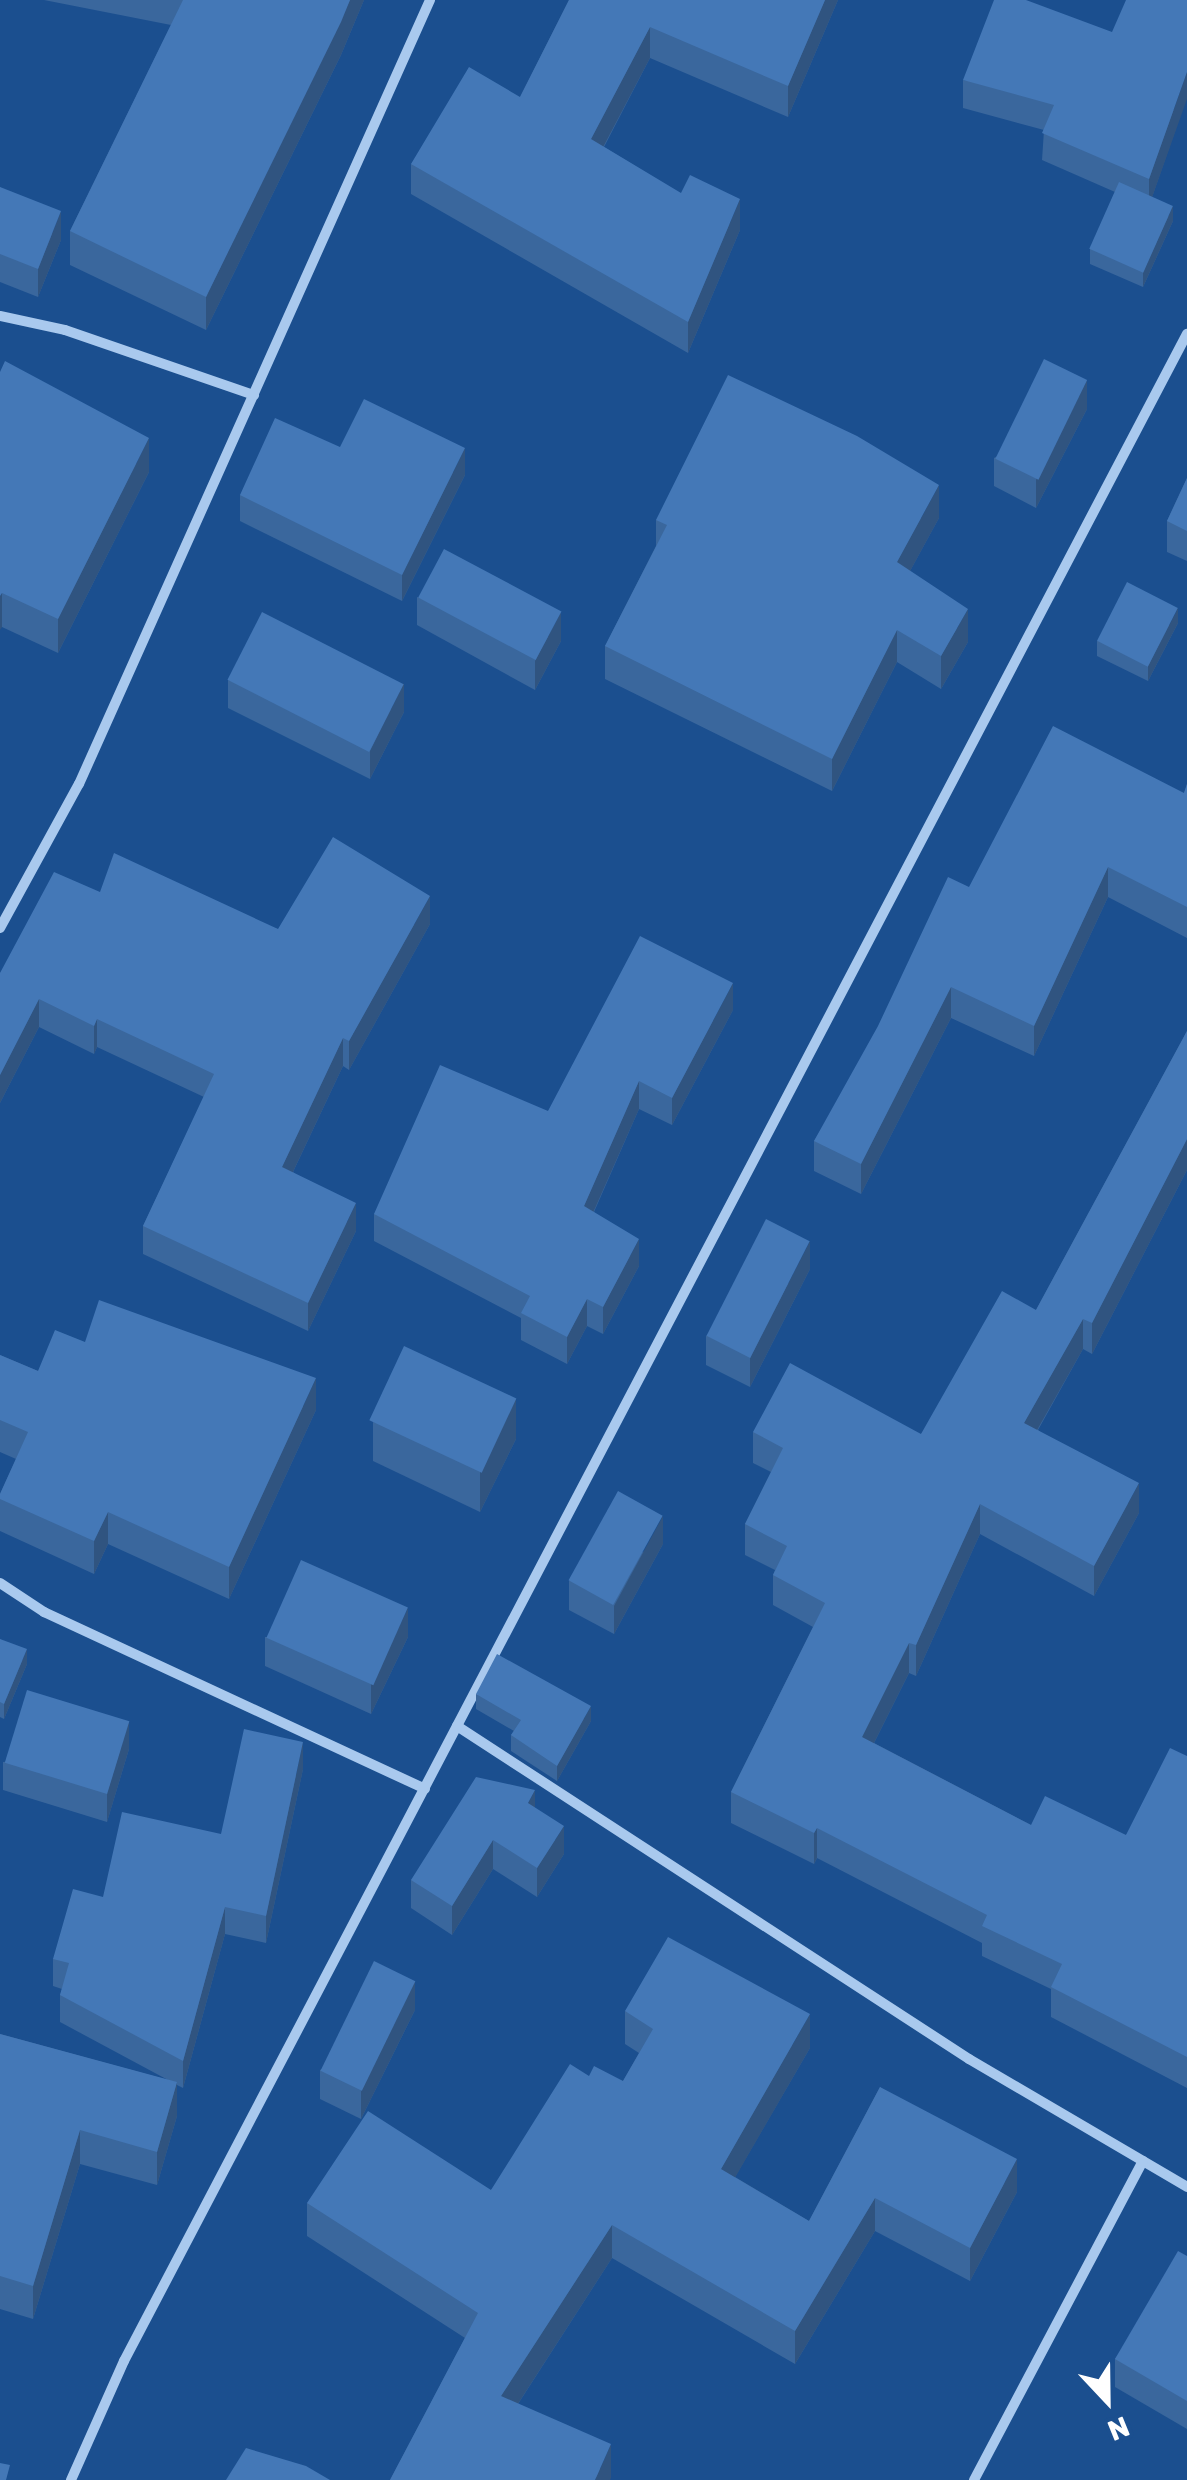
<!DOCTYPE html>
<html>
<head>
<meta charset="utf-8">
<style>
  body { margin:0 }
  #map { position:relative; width:1187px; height:2480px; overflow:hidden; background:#1b4f8f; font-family:Rubik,sans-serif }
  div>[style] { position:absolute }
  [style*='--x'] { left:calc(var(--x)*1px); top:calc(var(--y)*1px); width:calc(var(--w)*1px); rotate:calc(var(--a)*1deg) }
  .minor>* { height:10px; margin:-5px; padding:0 5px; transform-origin:5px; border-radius:5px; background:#a9c9ee }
  .wall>* { inset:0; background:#3a679d }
  .shaded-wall>* { inset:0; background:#305480 }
  .building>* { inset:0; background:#4478b7; transform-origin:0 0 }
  span { translate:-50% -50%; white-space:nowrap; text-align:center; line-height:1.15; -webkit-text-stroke:8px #1b4f8f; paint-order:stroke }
  .north { position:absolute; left:1057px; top:2350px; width:100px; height:100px; -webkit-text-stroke:8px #1b4f8f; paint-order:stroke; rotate:158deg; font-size:28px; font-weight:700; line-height:40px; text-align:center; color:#fff }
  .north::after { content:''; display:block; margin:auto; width:35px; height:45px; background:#fff; clip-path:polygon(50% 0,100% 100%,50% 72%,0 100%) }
</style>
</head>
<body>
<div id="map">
  <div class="minor">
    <i style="--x:0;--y:316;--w:66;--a:12.2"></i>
    <i style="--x:65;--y:330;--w:200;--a:19"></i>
    <i style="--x:0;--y:928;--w:164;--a:-61.3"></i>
    <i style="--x:79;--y:784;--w:859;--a:-65.88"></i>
    <i style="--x:0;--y:1583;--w:53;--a:33.4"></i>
    <i style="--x:44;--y:1612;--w:420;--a:24.9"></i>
    <i style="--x:457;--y:1726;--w:611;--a:33.04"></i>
    <i style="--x:969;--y:2059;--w:253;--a:30.4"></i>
    <i style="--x:71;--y:2480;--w:130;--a:-66"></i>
    <i style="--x:124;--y:2361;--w:2289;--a:-62.33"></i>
    <i style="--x:974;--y:2480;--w:361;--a:-62.1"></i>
  </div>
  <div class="wall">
    <i style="clip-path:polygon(44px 0,364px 0,341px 55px,206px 330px,70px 265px,70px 231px,171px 25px)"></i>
    <i style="clip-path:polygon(569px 0,838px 0,788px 117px,650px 58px,604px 147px,740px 230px,688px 353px,411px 194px,411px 164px,520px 97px)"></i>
    <i style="clip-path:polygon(963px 80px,1182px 111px,1152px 197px,1173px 221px,1143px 287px,1090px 264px,1090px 249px,1115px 192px,1042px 160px,1044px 130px,963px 108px)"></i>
    <i style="clip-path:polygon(0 187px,61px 240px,38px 297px,0 282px)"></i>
    <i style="clip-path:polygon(0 372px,149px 472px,58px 653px,2px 627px)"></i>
    <i style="clip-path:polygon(1087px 409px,1036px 508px,994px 486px,994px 458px)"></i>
    <i style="clip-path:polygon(340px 447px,465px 475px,402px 601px,240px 521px,240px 495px)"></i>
    <i style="clip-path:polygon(1187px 478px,1187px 561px,1167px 552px,1167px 521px)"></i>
    <i style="clip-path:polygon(939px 518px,910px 571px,968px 642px,941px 689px,897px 662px,832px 791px,605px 679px,605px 646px,656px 546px,656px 520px)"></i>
    <i style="clip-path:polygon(417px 597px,561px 641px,535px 690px,417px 625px)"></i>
    <i style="clip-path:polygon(1178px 623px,1148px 681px,1097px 656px,1097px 641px)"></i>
    <i style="clip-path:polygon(228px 680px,404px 712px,370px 779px,228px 708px)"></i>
    <i style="clip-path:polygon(1187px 784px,1187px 938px,1108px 897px,1034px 1056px,951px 1018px,861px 1194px,814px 1171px,814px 1141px,969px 887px,1184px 793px)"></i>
    <i style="clip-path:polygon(100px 892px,278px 929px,430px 924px,349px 1070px,343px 1066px,293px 1172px,356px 1231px,308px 1331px,143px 1254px,143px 1226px,204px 1097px,97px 1047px,94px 1054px,39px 1027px,0 1103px,0 973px)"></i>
    <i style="clip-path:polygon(733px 1010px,672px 1125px,639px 1109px,594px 1212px,639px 1266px,603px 1334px,587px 1326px,567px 1364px,521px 1340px,521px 1318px,374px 1241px,374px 1214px,548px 1111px)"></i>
    <i style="clip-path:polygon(1187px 1031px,1187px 1170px,1092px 1354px,1083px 1349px,1038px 1430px,1139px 1513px,1094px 1596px,980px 1534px,916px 1676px,909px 1673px,874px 1743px,1031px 1825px,1126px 1835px,1187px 1756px,1187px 2088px,1051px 2017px,1051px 1989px,982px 1956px,982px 1943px,817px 1858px,814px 1864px,731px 1823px,731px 1792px,813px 1627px,773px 1605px,773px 1575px,775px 1570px,745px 1555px,745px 1524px,771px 1472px,753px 1463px,753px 1432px,921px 1434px,1036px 1310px)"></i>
    <i style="clip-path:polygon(810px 1269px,750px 1387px,706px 1365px,706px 1336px)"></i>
    <i style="clip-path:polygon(85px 1342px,316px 1410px,229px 1599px,108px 1544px,94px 1574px,0 1531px,0 1494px,16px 1459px,0 1452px,0 1355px,38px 1371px)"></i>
    <i style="clip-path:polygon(373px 1422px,516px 1439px,480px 1512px,373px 1461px)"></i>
    <i style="clip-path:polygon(663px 1544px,614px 1634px,569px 1610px,569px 1581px)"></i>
    <i style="clip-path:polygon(265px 1637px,408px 1637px,371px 1714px,265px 1666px)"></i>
    <i style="clip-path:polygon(0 1639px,27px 1664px,4px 1719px,0 1717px)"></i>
    <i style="clip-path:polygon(476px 1694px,591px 1721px,557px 1781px,511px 1751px,511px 1735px,514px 1731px,476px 1709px)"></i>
    <i style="clip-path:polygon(129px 1749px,107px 1822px,3px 1790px,3px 1762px)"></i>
    <i style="clip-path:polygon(303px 1769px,266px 1943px,225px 1934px,183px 2088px,177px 2085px,177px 2116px,157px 2185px,80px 2164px,33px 2319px,0 2309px,0 2034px,168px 2080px,60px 2022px,60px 1995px,62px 1989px,53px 1986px,53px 1959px,103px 1897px,221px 1834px)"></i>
    <i style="clip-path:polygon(535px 1808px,564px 1854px,537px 1897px,493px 1869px,452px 1935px,411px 1908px,411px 1880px)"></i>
    <i style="clip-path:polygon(415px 2010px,361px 2119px,320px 2099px,320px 2070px)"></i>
    <i style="clip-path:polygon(625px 2011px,810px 2048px,735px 2177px,809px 2221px,880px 2087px,1017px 2192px,970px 2281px,875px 2231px,795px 2364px,612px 2258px,518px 2404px,611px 2478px,390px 2480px,465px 2338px,307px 2236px,307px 2203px,491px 2190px,589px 2076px,623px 2081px,639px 2053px,625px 2044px)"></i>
    <i style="clip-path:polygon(1187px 2256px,1187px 2429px,1115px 2387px,1115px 2359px)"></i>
  </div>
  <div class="shaded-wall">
    <i style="clip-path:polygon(350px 0,364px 0,341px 55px,206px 330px,206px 297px)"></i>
    <i style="clip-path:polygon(825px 0,838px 0,788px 117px,788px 86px)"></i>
    <i style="clip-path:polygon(650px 27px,650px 58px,591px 170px,591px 139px)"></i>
    <i style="clip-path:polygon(1187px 72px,1187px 99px,1149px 206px,1149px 179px)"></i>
    <i style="clip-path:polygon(740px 199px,740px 230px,688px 353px,688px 322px)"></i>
    <i style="clip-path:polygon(1173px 206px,1173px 221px,1143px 287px,1143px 272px)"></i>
    <i style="clip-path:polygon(61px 211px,61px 240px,38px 297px,38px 269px)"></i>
    <i style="clip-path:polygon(1087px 380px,1087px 409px,1036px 508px,1036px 480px)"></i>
    <i style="clip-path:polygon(149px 438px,149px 472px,58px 653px,58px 619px)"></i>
    <i style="clip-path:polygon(465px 448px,465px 475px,402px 601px,402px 575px)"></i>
    <i style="clip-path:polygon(939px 485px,939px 518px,897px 595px,897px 562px)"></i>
    <i style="clip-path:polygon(2px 593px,2px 627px,0 630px,0 596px)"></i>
    <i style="clip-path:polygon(1178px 608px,1178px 623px,1148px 681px,1148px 666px)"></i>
    <i style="clip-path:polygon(968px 609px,968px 642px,941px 689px,941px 656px)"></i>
    <i style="clip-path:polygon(561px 612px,561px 641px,535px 690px,535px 661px)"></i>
    <i style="clip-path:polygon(897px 630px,897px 662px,832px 791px,832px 759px)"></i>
    <i style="clip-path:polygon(404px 683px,404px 712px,370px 779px,370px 751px)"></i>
    <i style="clip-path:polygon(1108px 867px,1108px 897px,1034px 1056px,1034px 1026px)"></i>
    <i style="clip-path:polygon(430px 896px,430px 924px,349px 1070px,349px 1041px)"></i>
    <i style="clip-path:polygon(733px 983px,733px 1010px,672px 1125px,672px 1098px)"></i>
    <i style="clip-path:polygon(951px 987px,951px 1018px,861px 1194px,861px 1164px)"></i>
    <i style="clip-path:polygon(39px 999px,39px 1027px,0 1103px,0 1075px)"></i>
    <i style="clip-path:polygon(97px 1019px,97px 1047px,94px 1054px,94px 1026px)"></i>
    <i style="clip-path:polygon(343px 1038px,343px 1066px,282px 1195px,282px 1167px)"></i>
    <i style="clip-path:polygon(639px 1081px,639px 1109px,584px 1233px,584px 1206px)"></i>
    <i style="clip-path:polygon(1187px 1139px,1187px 1170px,1092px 1354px,1092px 1323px)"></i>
    <i style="clip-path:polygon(356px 1203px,356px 1231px,308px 1331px,308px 1303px)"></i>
    <i style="clip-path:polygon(639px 1239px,639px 1266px,603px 1334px,603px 1307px)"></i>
    <i style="clip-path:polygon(810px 1241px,810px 1269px,750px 1387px,750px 1358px)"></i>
    <i style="clip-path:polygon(587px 1299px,587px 1326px,567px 1364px,567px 1337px)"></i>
    <i style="clip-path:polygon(1083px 1319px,1083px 1349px,1024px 1453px,1024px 1423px)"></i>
    <i style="clip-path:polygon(316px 1378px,316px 1410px,229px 1599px,229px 1567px)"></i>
    <i style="clip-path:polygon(516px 1399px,516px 1439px,480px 1512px,480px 1473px)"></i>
    <i style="clip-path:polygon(1139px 1483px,1139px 1513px,1094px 1596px,1094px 1566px)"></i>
    <i style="clip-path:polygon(980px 1504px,980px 1534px,916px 1676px,916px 1645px)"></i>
    <i style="clip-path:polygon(108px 1512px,108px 1544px,94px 1574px,94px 1541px)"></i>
    <i style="clip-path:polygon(663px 1516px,663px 1544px,614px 1634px,614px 1606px)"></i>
    <i style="clip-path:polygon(408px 1608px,408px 1637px,371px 1714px,371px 1685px)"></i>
    <i style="clip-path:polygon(909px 1643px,909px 1673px,862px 1767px,862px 1737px)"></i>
    <i style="clip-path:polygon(27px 1649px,27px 1664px,4px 1719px,4px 1704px)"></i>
    <i style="clip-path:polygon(591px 1706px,591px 1721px,557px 1781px,557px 1766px)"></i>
    <i style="clip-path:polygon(129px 1721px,129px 1749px,107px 1822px,107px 1793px)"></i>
    <i style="clip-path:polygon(303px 1742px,303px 1769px,266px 1943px,266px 1916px)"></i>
    <i style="clip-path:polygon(535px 1790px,535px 1818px,528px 1803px)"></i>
    <i style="clip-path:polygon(564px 1826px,564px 1854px,537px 1897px,537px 1868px)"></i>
    <i style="clip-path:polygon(817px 1828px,817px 1858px,814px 1864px,814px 1833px)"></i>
    <i style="clip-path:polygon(493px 1840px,493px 1869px,452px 1935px,452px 1906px)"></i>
    <i style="clip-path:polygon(225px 1907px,225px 1934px,183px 2088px,183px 2061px)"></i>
    <i style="clip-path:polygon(415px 1981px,415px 2010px,361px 2119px,361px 2091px)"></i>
    <i style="clip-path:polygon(810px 2014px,810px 2048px,721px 2202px,721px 2169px)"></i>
    <i style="clip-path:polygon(177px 2082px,177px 2116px,157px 2185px,157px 2152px)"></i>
    <i style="clip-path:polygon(80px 2130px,80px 2164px,33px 2319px,33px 2286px)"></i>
    <i style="clip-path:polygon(1017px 2159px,1017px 2192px,970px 2281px,970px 2248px)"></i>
    <i style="clip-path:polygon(875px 2198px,875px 2231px,795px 2364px,795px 2331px)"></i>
    <i style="clip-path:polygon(612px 2225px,612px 2258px,501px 2430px,501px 2396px)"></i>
    <i style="clip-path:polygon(611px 2444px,611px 2478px,610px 2480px,595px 2480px)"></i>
  </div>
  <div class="building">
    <i style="clip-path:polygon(183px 0,350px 0,341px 22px,206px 297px,70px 231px)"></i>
    <i style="clip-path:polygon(569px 0,825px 0,788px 86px,650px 27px,591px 139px,681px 193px,690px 175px,740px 199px,688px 322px,411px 164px,469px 67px,520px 97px)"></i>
    <i style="clip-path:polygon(994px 0,1026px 0,1112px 32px,1126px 0,1187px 0,1187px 72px,1149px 179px,1042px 133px,1054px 105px,963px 80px)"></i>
    <i style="left:1119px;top:182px;width:59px;height:73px;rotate:24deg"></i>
    <i style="clip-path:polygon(0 187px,61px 211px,38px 269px,0 254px)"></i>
    <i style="left:1044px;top:359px;width:48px;height:111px;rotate:26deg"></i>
    <i style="clip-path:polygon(5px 361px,149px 438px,58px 619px,2px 593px,0 596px,0 372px)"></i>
    <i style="clip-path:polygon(728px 375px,857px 436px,939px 485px,897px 562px,968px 609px,941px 656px,897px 630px,832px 759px,605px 646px,667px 525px,656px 520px)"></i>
    <i style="clip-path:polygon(364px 399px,465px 448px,402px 575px,240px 495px,275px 418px,340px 447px)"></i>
    <i style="clip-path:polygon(1187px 478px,1187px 531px,1167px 521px)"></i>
    <i style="left:444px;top:549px;width:133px;height:55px;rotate:28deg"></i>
    <i style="left:1127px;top:582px;width:57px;height:66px;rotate:27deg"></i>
    <i style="left:262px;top:612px;width:159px;height:76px;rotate:27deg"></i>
    <i style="clip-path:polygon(1053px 726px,1184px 793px,1187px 784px,1187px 907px,1108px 867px,1034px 1026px,951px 987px,861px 1164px,814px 1141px,878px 1026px,948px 877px,969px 887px)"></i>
    <i style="clip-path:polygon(333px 837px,430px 896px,349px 1041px,343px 1038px,282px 1167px,356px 1203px,308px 1303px,143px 1226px,214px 1074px,97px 1019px,94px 1026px,39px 999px,0 1075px,0 973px,54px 872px,100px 892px,114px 853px,278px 929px)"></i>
    <i style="clip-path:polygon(640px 936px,733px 983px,672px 1098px,639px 1081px,584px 1206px,639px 1239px,603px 1307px,587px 1299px,567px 1337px,521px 1313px,530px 1296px,374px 1214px,440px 1065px,548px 1111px)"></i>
    <i style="clip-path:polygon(1187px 1031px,1187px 1139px,1092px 1323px,1083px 1319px,1024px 1423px,1139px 1483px,1094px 1566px,980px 1504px,916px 1645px,909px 1643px,862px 1737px,1031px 1825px,1045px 1796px,1126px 1835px,1170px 1748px,1187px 1756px,1187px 2057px,1051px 1987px,1062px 1964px,982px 1926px,987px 1915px,817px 1828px,814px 1833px,731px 1792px,825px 1603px,773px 1575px,787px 1546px,745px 1524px,783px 1448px,753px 1432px,790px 1363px,921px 1434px,1002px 1291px,1036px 1310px)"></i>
    <i style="left:766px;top:1219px;width:49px;height:131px;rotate:27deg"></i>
    <i style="clip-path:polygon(99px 1300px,316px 1378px,229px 1567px,108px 1512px,94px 1541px,0 1499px,0 1494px,28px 1432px,0 1420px,0 1355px,38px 1371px,55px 1330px,85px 1342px)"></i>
    <i style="left:404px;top:1346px;width:124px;height:82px;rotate:25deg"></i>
    <i style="left:618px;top:1491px;width:51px;height:102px;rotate:29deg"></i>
    <i style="left:301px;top:1560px;width:117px;height:85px;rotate:24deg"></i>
    <i style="clip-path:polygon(0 1639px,27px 1649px,4px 1704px,0 1702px)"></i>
    <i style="clip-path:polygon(497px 1654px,591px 1706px,557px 1766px,511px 1735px,521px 1720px,476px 1694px)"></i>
    <i style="left:27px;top:1690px;width:107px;height:76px;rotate:17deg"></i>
    <i style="clip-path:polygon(244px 1729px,303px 1742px,266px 1916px,225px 1907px,183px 2061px,60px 1995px,69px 1963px,53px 1959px,73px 1889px,103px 1897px,122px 1812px,221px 1834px)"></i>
    <i style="clip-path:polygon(476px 1777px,535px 1790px,528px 1803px,564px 1826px,537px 1868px,493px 1840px,452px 1906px,411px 1880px)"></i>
    <i style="clip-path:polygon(668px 1937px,810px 2014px,721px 2169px,809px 2221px,880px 2087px,1017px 2159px,970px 2248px,875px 2198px,795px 2331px,612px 2225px,501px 2396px,611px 2444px,595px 2480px,390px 2480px,478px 2313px,307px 2203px,368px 2111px,491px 2190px,570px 2064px,589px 2076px,594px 2066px,623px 2081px,653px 2029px,625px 2011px)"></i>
    <i style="left:374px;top:1961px;width:46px;height:122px;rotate:26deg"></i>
    <i style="clip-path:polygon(0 2034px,177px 2082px,157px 2152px,80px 2130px,33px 2286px,0 2276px)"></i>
    <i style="clip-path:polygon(1178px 2251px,1187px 2256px,1187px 2401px,1115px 2359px)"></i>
    <i style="clip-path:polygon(246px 2448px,306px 2466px,330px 2480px,226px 2480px)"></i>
    <i style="clip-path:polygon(0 2463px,10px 2465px,6px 2480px,0 2480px)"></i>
  </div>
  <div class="north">N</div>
</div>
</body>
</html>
